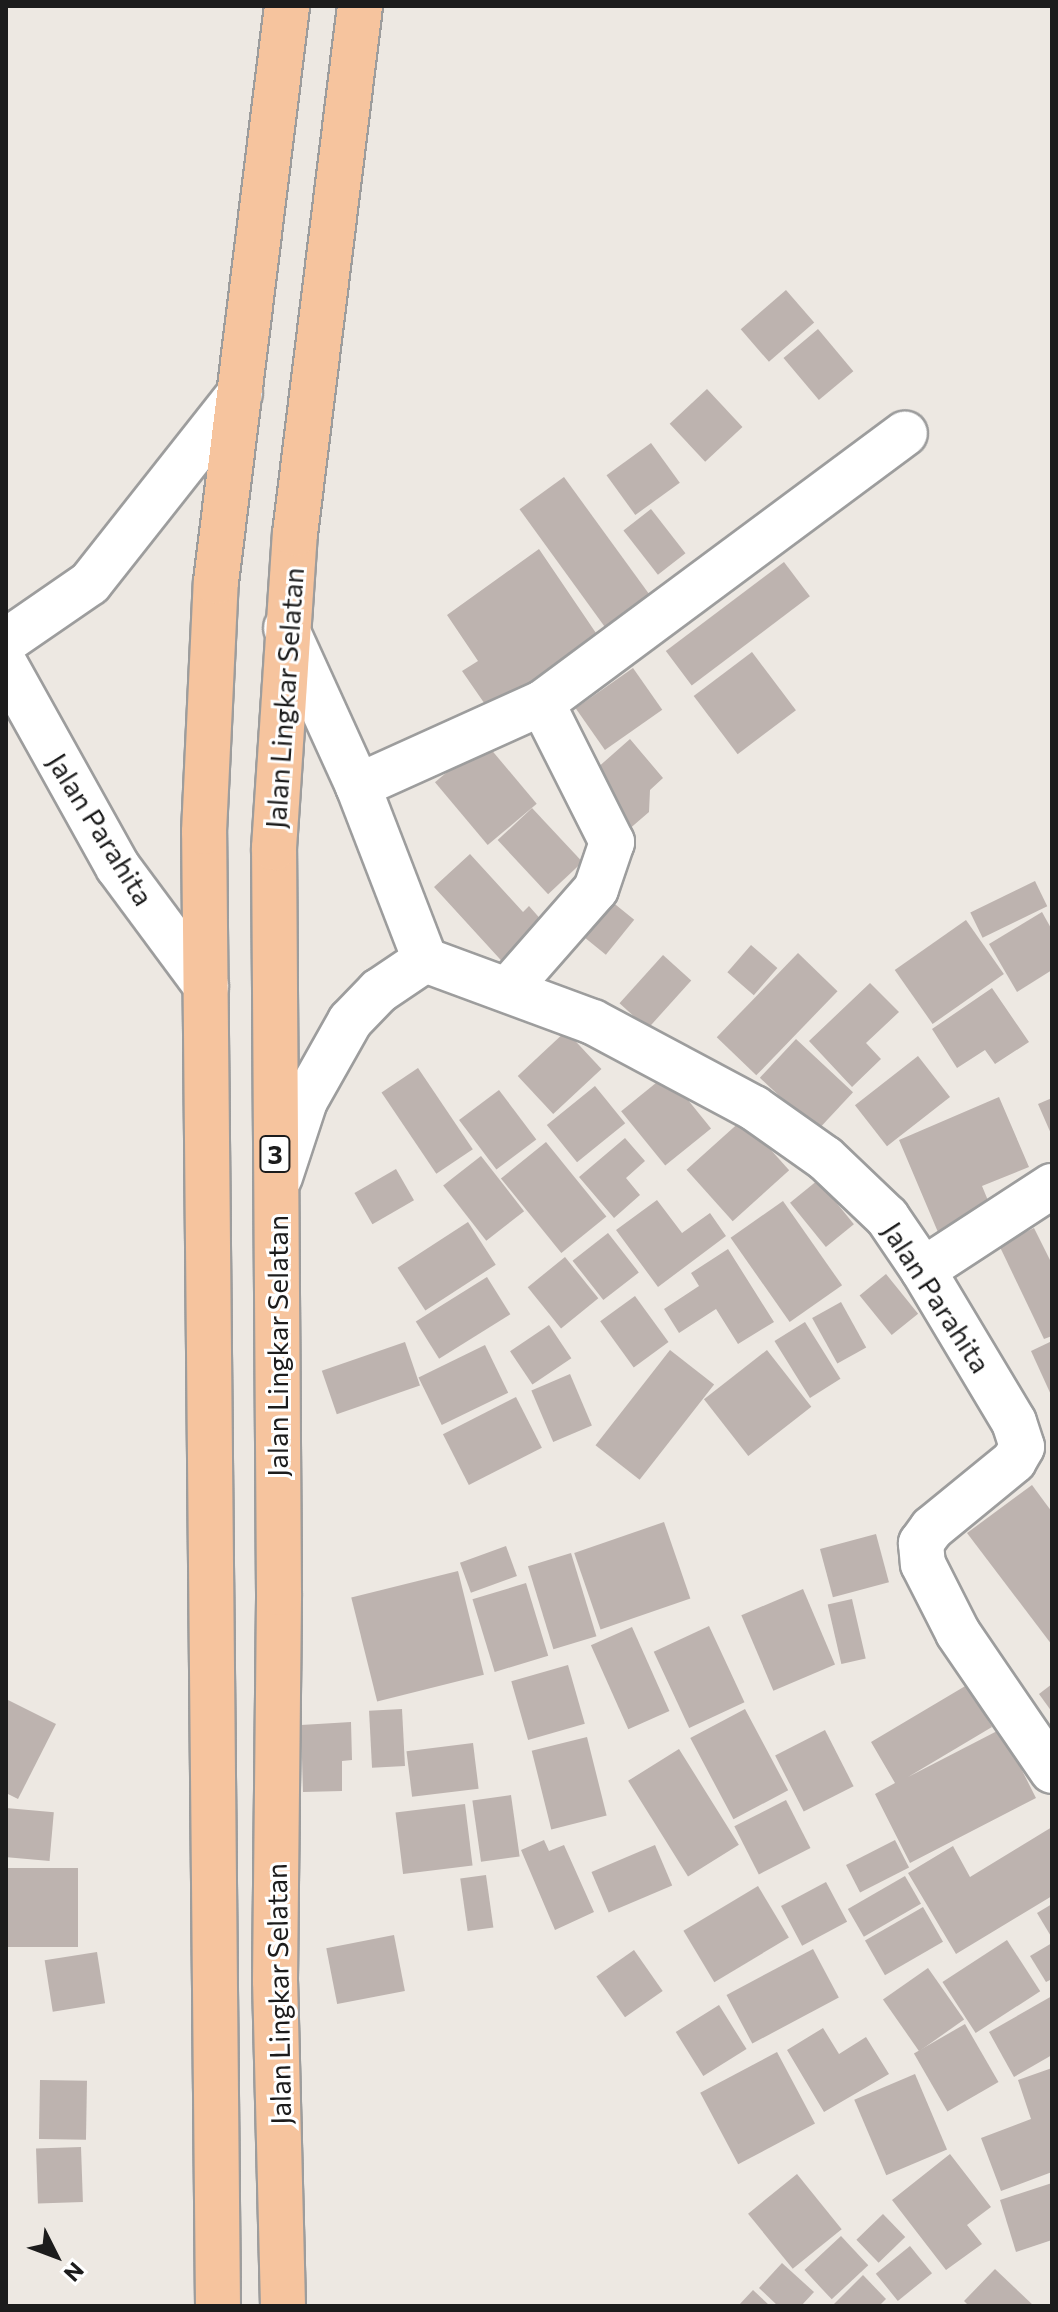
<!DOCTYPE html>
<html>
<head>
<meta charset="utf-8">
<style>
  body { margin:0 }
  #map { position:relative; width:1058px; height:2312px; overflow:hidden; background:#ede8e2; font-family:Commissioner,sans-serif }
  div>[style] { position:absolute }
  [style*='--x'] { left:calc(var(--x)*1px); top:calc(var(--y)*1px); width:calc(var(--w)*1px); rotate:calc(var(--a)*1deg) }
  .building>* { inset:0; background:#bdb3af; transform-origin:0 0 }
  .roads { filter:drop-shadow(2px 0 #9d9d9d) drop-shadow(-2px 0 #9d9d9d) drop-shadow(0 2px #9d9d9d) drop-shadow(0 -2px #9d9d9d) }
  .street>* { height:44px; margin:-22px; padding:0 22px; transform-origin:22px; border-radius:22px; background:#fff }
  .primary>* { height:44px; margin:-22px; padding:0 22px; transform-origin:22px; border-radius:22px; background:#f6c49e }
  span { translate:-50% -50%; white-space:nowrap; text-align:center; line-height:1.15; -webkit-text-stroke:6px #fff; paint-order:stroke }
  .shield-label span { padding:2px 6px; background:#fff; border:2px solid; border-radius:6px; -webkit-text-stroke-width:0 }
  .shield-label { font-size:26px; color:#1c1c1c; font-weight:700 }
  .street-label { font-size:28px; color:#1c1c1c }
  .frame { position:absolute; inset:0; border:8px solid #1c1c1c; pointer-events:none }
  .north { position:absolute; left:16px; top:2216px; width:80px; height:80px; -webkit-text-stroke:6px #fff; paint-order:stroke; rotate:132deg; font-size:22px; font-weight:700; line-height:32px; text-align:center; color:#1c1c1c }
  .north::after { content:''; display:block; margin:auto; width:28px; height:36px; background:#1c1c1c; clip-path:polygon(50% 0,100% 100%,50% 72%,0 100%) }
</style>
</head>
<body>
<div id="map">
  <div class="building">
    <i style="left:786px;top:290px;width:43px;height:60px;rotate:49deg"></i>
    <i style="left:818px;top:329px;width:55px;height:45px;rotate:50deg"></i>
    <i style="left:707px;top:389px;width:52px;height:51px;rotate:47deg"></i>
    <i style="left:651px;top:443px;width:49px;height:55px;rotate:54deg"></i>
    <i style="left:564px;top:477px;width:145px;height:55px;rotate:54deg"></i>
    <i style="left:651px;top:509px;width:56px;height:35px;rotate:52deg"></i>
    <i style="clip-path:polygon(539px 549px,598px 636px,489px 710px,462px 671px,478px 661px,447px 615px)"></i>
    <i style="left:784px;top:562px;width:43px;height:148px;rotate:53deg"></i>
    <i style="left:752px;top:652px;width:73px;height:73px;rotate:53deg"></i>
    <i style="left:633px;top:668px;width:51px;height:70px;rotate:55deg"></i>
    <i style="clip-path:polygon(630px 739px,663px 778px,650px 790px,649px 812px,620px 837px,587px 777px)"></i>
    <i style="left:484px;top:741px;width:82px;height:64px;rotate:50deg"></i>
    <i style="left:532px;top:808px;width:74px;height:47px;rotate:47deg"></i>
    <i style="clip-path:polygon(470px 854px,523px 912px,529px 906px,551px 931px,509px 969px,434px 887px)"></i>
    <i style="left:1035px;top:881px;width:28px;height:72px;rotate:64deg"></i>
    <i style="left:600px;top:892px;width:44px;height:45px;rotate:39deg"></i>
    <i style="clip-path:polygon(1042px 912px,1052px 930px,1052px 970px,1017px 992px,989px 944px)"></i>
    <i style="left:966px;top:920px;width:66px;height:87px;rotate:55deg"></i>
    <i style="left:751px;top:945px;width:35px;height:36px;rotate:41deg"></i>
    <i style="left:798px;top:953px;width:55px;height:117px;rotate:44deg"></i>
    <i style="left:663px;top:955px;width:38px;height:65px;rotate:42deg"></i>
    <i style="clip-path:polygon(870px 983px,899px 1012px,866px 1043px,881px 1059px,852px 1087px,809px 1041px)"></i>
    <i style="clip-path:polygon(992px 988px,1029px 1042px,995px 1064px,985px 1050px,957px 1068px,932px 1029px)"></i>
    <i style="left:566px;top:1031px;width:52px;height:66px;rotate:47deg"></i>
    <i style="left:796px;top:1039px;width:78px;height:53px;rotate:43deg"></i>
    <i style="left:918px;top:1056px;width:52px;height:80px;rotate:52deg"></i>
    <i style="left:418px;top:1068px;width:98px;height:44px;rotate:56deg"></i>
    <i style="left:667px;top:1074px;width:70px;height:59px;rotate:51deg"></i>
    <i style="left:595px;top:1086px;width:48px;height:62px;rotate:51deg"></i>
    <i style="left:499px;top:1090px;width:62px;height:50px;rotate:53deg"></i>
    <i style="clip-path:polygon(999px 1097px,1029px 1167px,982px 1186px,997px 1222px,943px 1244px,899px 1140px)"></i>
    <i style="clip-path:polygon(1052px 1098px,1052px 1136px,1038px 1104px)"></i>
    <i style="left:743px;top:1119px;width:69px;height:76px;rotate:48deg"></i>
    <i style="clip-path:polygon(625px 1138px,645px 1161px,626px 1178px,640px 1195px,614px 1218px,579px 1177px)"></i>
    <i style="left:546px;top:1142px;width:96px;height:58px;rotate:51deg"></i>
    <i style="left:481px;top:1156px;width:70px;height:48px;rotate:52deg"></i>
    <i style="left:396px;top:1169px;width:36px;height:48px;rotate:60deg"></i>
    <i style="left:818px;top:1180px;width:57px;height:36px;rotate:51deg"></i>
    <i style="clip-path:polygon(657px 1200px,682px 1233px,710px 1213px,726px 1236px,658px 1287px,616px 1230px)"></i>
    <i style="left:783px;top:1201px;width:103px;height:64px;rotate:55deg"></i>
    <i style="left:468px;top:1222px;width:51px;height:84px;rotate:57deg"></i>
    <i style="clip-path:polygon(1034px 1228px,1052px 1264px,1052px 1336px,1044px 1339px,999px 1245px)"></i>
    <i style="left:608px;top:1233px;width:50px;height:45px;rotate:52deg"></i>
    <i style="clip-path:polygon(728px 1249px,774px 1322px,738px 1344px,716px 1309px,679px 1333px,664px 1309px,699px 1286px,691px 1273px)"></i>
    <i style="left:565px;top:1257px;width:53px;height:48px;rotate:51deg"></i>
    <i style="left:886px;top:1274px;width:51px;height:34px;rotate:51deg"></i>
    <i style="left:487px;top:1277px;width:44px;height:84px;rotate:58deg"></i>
    <i style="left:635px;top:1296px;width:57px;height:43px;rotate:54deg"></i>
    <i style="left:841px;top:1302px;width:52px;height:33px;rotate:61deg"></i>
    <i style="left:805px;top:1322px;width:67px;height:36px;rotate:58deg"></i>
    <i style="left:549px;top:1325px;width:40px;height:47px;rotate:56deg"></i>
    <i style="clip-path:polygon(1052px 1341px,1052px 1397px,1031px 1351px)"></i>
    <i style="left:405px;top:1342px;width:46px;height:88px;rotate:71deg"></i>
    <i style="left:485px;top:1345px;width:53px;height:74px;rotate:64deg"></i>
    <i style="left:670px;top:1350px;width:56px;height:121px;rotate:38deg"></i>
    <i style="left:767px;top:1350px;width:72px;height:80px;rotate:52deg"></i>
    <i style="left:570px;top:1374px;width:56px;height:42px;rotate:67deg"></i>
    <i style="left:516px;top:1397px;width:57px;height:82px;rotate:63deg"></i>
    <i style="clip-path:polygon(1032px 1485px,1052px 1512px,1052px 1645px,967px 1533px)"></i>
    <i style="left:664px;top:1522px;width:81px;height:95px;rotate:71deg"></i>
    <i style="left:876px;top:1534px;width:50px;height:58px;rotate:75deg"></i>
    <i style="left:506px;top:1546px;width:32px;height:49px;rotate:70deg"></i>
    <i style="left:571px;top:1553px;width:87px;height:45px;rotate:73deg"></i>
    <i style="left:458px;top:1571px;width:107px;height:110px;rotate:76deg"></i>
    <i style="left:526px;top:1583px;width:76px;height:56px;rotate:73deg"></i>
    <i style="left:803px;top:1589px;width:82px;height:67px;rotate:67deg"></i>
    <i style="left:852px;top:1599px;width:61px;height:25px;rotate:77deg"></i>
    <i style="left:709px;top:1626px;width:84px;height:61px;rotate:65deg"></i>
    <i style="left:632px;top:1627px;width:92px;height:45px;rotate:66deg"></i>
    <i style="left:568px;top:1665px;width:61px;height:59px;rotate:74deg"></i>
    <i style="clip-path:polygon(1052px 1684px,1052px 1712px,1039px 1694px)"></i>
    <i style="clip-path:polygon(967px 1685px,992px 1727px,908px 1777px,1001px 1729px,1036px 1798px,910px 1863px,875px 1794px,895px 1783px,871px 1742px)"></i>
    <i style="clip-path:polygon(6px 1699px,56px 1724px,18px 1799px,6px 1793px)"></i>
    <i style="left:402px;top:1709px;width:57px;height:33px;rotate:87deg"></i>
    <i style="left:745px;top:1709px;width:92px;height:62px;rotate:62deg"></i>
    <i style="clip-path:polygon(351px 1722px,352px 1760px,342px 1761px,342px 1791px,303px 1792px,301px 1725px)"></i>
    <i style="left:825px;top:1730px;width:63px;height:56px;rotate:63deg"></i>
    <i style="left:587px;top:1737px;width:81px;height:57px;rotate:76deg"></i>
    <i style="left:473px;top:1743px;width:46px;height:67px;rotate:83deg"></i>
    <i style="left:679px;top:1749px;width:113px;height:60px;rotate:58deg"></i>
    <i style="left:511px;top:1795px;width:62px;height:39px;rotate:82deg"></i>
    <i style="left:786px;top:1800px;width:54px;height:58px;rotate:63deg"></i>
    <i style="left:465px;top:1804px;width:62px;height:70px;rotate:83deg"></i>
    <i style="left:6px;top:1808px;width:48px;height:49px;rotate:5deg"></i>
    <i style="clip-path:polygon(1052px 1827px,1052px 1896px,956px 1954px,908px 1873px,953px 1846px,970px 1877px)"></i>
    <i style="clip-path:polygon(544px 1840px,549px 1851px,564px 1845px,594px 1912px,555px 1930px,521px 1850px)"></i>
    <i style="left:895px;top:1840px;width:31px;height:55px;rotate:63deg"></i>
    <i style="left:655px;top:1845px;width:44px;height:69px;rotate:67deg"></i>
    <i style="left:6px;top:1868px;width:72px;height:79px"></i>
    <i style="left:486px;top:1875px;width:53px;height:26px;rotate:82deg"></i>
    <i style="left:905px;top:1876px;width:32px;height:66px;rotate:60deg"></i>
    <i style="left:826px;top:1882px;width:45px;height:51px;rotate:62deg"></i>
    <i style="left:758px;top:1886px;width:60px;height:87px;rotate:59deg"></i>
    <i style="clip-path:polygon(1052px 1904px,1052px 1938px,1037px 1913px)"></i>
    <i style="left:923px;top:1907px;width:40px;height:67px;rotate:60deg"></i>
    <i style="left:394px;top:1935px;width:57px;height:69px;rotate:79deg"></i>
    <i style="left:1007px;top:1940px;width:61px;height:77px;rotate:57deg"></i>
    <i style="clip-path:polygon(1052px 1943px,1052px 1979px,1046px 1982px,1030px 1956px)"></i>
    <i style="left:813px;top:1949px;width:55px;height:98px;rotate:62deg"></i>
    <i style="left:634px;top:1950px;width:50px;height:46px;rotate:55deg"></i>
    <i style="left:97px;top:1952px;width:52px;height:53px;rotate:81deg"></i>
    <i style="left:928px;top:1968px;width:63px;height:55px;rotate:55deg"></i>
    <i style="clip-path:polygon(1052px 1996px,1052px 2055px,1014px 2077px,989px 2032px)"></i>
    <i style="left:719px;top:2005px;width:52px;height:51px;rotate:58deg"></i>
    <i style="left:965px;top:2024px;width:67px;height:59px;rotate:60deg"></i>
    <i style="clip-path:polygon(823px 2028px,839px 2054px,866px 2037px,889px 2074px,824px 2112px,787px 2050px)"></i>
    <i style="left:777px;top:2052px;width:81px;height:87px;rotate:62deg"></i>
    <i style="clip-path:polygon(1052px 2068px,1052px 2172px,1001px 2191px,981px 2138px,1031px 2119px,1018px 2080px)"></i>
    <i style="left:915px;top:2074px;width:82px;height:66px;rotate:67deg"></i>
    <i style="left:40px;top:2080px;width:47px;height:59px;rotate:1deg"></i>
    <i style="left:81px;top:2147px;width:55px;height:45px;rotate:88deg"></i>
    <i style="clip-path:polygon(950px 2154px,991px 2207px,967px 2225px,982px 2244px,946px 2270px,892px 2200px)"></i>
    <i style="left:797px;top:2174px;width:71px;height:63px;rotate:51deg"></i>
    <i style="clip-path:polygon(1052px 2183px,1052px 2240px,1016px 2252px,1000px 2200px)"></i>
    <i style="left:883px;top:2214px;width:32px;height:37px;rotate:46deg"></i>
    <i style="left:841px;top:2236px;width:40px;height:50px;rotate:47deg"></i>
    <i style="left:910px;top:2246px;width:35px;height:44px;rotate:51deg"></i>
    <i style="clip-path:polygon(782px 2263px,814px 2292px,801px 2306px,778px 2306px,759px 2288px)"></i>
    <i style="clip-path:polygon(995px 2269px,1034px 2306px,969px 2306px,964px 2301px)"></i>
    <i style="clip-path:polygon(863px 2275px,886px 2299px,879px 2306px,832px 2306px)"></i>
    <i style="clip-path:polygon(753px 2290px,770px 2306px,738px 2306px)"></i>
  </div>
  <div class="roads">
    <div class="street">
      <i style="--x:286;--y:628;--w:174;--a:65.5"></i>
      <i style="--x:358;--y:786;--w:186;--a:68.9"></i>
      <i style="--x:425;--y:960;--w:179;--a:20.3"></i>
      <i style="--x:593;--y:1022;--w:183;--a:28.1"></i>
      <i style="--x:754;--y:1108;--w:87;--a:35.2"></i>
      <i style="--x:825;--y:1158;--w:86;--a:43.6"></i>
      <i style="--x:887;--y:1217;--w:64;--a:55.8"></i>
      <i style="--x:923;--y:1270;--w:177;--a:59.1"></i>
      <i style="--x:1014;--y:1422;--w:26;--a:72"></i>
      <i style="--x:1022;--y:1447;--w:16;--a:120"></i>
      <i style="--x:1014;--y:1461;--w:106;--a:140.7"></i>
      <i style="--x:932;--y:1528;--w:19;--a:126"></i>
      <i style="--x:921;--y:1543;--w:21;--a:85"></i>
      <i style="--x:923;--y:1564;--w:77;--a:63.1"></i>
      <i style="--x:958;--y:1633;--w:167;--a:55.7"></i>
      <i style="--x:6;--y:641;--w:102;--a:-34.6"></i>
      <i style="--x:90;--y:583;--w:242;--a:-51.7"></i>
      <i style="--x:6;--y:666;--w:230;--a:60.9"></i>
      <i style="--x:118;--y:867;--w:148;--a:53.5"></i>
      <i style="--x:542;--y:703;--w:452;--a:-36.6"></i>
      <i style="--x:358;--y:786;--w:202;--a:-24.3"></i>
      <i style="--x:542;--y:703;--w:156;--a:63.3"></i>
      <i style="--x:612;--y:842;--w:50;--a:108.8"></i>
      <i style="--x:596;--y:889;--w:133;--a:131.3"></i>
      <i style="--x:280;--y:1177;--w:80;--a:-71.8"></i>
      <i style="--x:305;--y:1101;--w:92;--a:-60.6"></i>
      <i style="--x:350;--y:1021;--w:42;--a:-46"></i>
      <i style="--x:379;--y:991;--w:55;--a:-34"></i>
      <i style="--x:923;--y:1270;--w:154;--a:-33.1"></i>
    </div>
    <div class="primary">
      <i style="--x:218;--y:2306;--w:1474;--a:-90.54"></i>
      <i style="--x:204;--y:832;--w:250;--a:-87.3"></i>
      <i style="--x:216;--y:582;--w:580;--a:-82.97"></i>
      <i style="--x:283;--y:2306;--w:325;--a:-91.4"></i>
      <i style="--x:275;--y:1981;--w:388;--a:-89.4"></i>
      <i style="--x:279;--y:1593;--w:745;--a:-90.38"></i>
      <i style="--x:274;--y:848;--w:315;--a:-86.2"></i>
      <i style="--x:295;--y:534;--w:532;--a:-82.98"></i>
    </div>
  </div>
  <div class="shield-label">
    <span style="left:275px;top:1154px">3</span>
  </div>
  <div class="street-label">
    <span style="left:284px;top:698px;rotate:-86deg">Jalan Lingkar Selatan</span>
    <span style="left:101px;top:829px;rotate:58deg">Jalan Parahita</span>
    <span style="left:937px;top:1297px;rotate:57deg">Jalan Parahita</span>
    <span style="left:277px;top:1346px;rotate:-90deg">Jalan Lingkar Selatan</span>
    <span style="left:278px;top:1994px;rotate:-91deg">Jalan Lingkar Selatan</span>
  </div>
  <div class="frame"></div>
  <div class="north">N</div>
</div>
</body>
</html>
